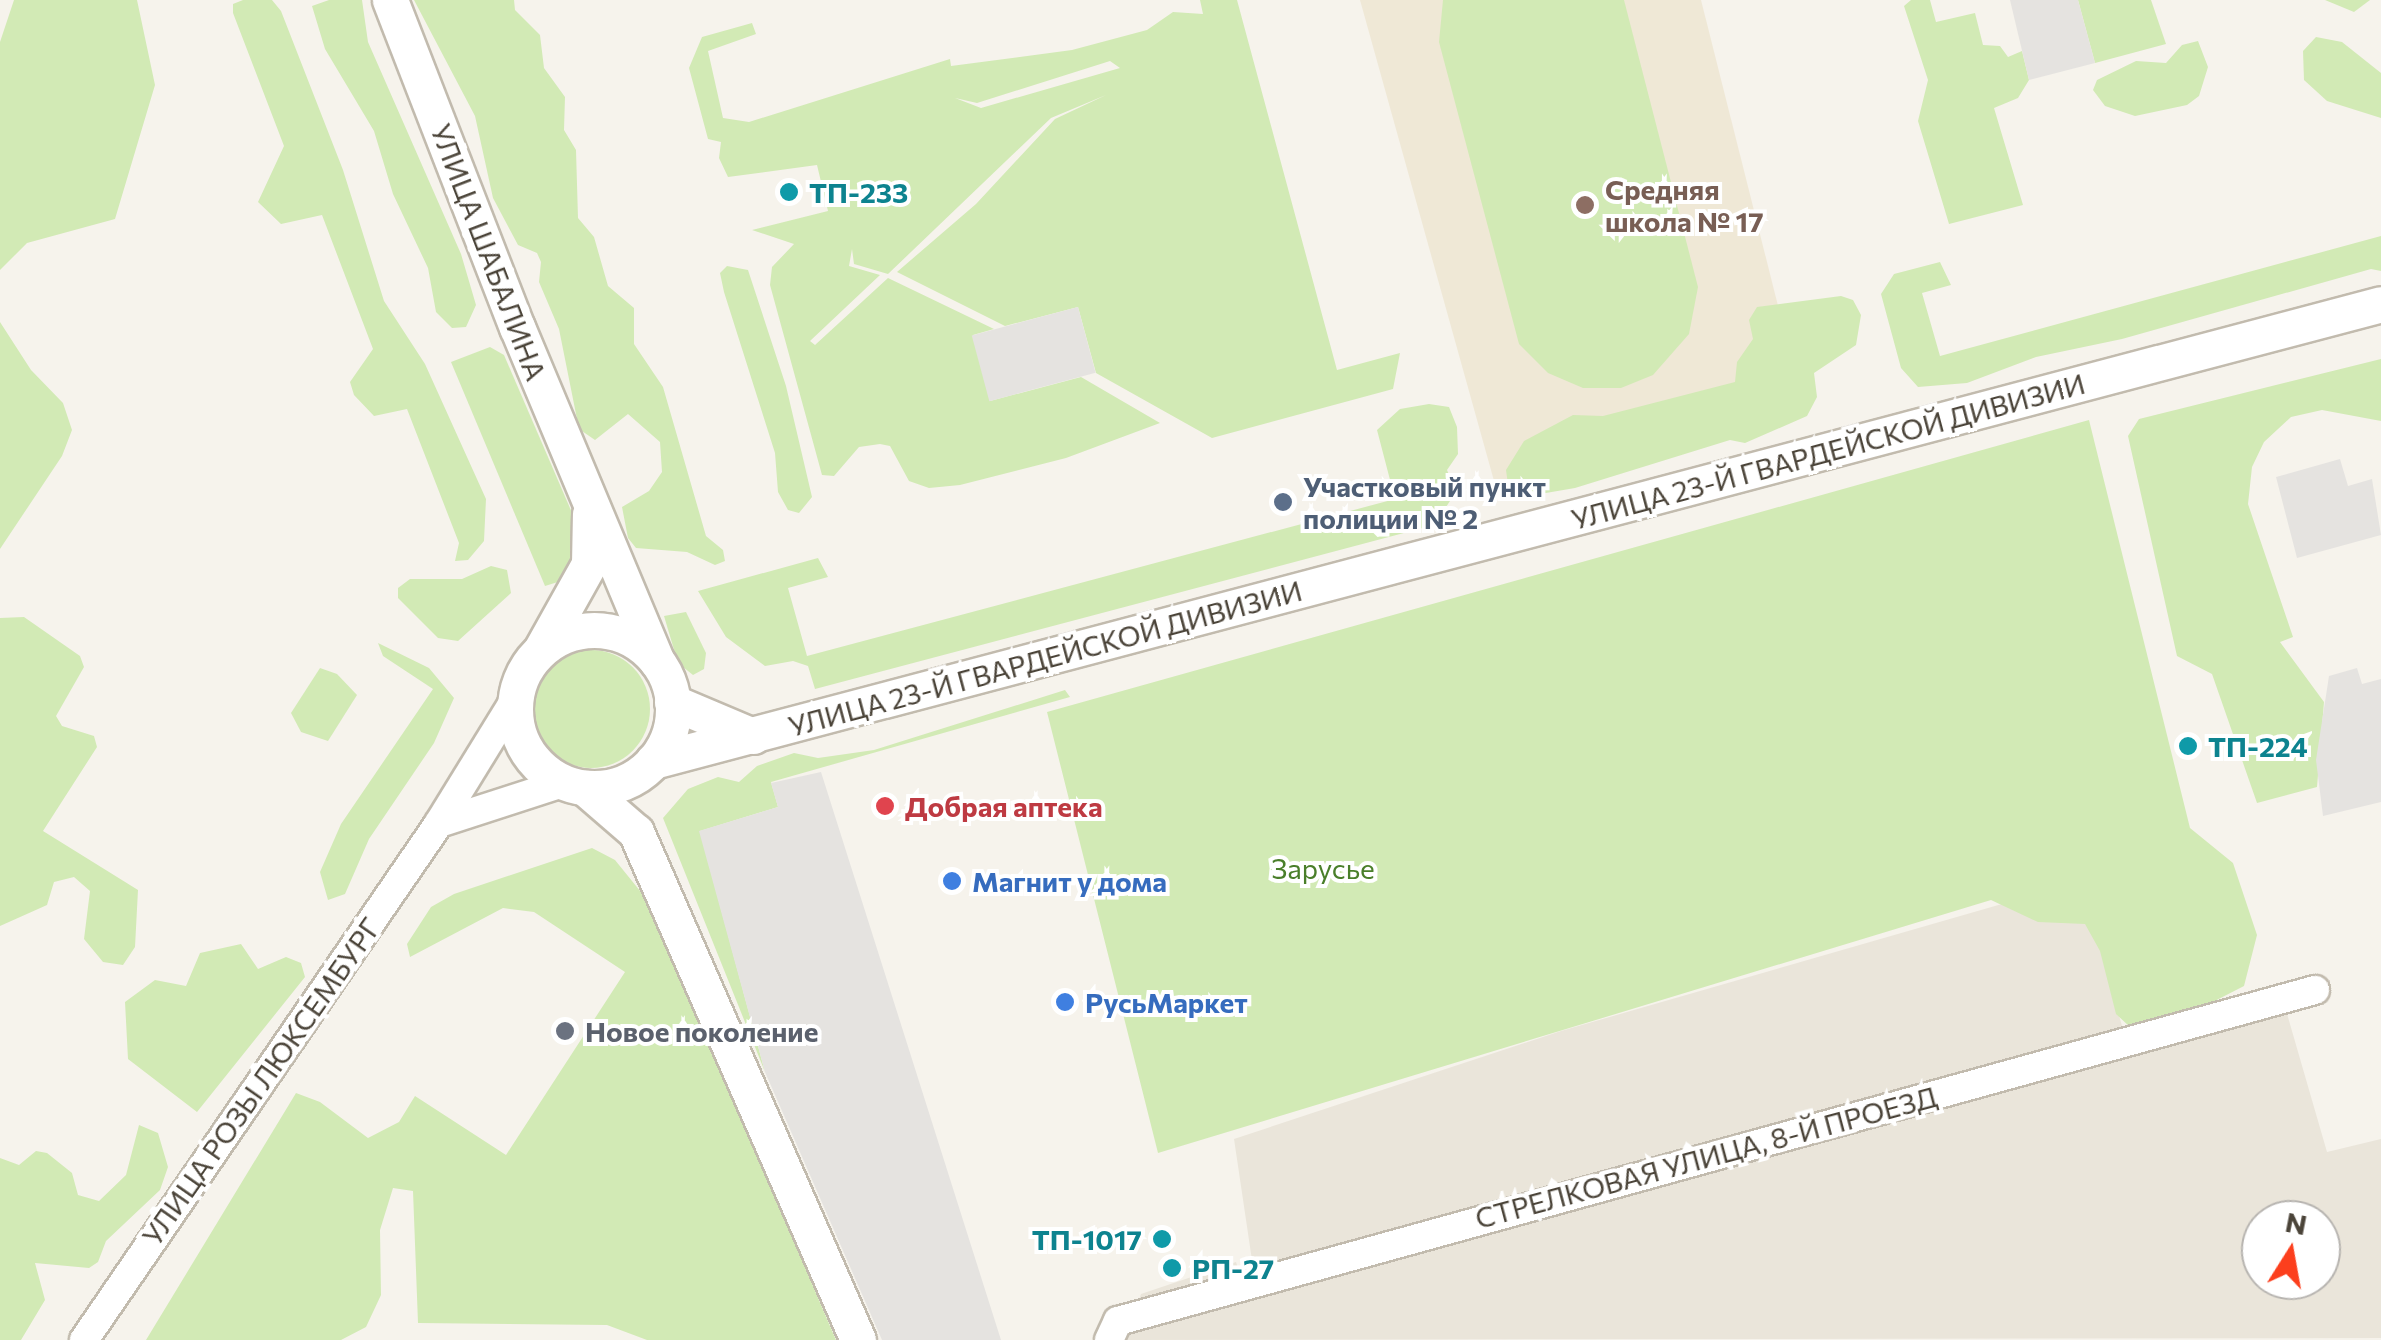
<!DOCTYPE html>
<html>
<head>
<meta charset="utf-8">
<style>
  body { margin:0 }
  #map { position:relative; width:2381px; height:1340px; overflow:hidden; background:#f6f3ec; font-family:Commissioner,sans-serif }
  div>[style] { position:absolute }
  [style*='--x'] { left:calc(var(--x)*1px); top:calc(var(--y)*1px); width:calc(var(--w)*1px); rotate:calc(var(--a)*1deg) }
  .residential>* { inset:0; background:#eae5da }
  .education>* { inset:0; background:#efe8d6 }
  .green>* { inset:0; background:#d2eab5 }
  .round { border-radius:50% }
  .parking>* { inset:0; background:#e5e3e0; transform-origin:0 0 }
  .roads { filter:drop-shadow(2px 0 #c2bbae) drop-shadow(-2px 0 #c2bbae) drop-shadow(0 2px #c2bbae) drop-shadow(0 -2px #c2bbae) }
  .minor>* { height:28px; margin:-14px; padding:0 14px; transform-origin:14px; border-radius:14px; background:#fff }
  .tertiary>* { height:35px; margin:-17.5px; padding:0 17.5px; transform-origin:17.5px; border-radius:17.5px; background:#fff }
  .tertiary>.ring { margin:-17.5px; padding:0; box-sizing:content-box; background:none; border:35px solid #fff; border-radius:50% }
  .dots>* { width:28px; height:28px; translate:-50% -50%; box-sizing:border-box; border:5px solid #fff; border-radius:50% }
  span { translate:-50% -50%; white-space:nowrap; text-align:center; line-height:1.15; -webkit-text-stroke:8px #fff; paint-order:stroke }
  .education-label { font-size:28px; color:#785e54; font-weight:700 }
  .left { translate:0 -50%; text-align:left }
  .culture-label { font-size:28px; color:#0d838f; font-weight:700 }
  .right { translate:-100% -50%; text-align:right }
  .street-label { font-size:28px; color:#4b4439 }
  .service-label { font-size:28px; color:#4e5e75; font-weight:700 }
  .health-label { font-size:28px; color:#be3a42; font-weight:700 }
  .park-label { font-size:28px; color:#4a7f2a }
  .shop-label { font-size:28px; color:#366cbe; font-weight:700 }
  .worship-label { font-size:28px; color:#5b616d; font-weight:700 }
  .north { position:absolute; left:2241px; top:1200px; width:100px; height:100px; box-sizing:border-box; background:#fff; border:2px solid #b7b4b0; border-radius:50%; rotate:11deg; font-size:28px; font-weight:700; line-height:40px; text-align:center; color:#4b4439 }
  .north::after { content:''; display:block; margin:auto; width:35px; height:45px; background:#fc3f1d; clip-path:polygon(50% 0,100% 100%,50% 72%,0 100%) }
</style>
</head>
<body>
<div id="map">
  <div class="residential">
    <i style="clip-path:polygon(evenodd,2082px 881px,2125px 1037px,2281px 993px,2327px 1152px,2381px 1139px,2381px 1338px,1126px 1340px,1141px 1294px,1236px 1262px,1239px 1272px,1253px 1267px,1234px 1139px,1561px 1031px,2082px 881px,2261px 1220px,2321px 1220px,2321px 1280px,2261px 1280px,2261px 1220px)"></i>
  </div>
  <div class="education">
    <i style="clip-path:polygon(1360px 0,1701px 0,1804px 409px,1496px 488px)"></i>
  </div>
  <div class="green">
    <i style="clip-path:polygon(14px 0,137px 0,155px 85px,115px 219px,27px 243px,0 270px,0 42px)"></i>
    <i style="clip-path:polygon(243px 0,272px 0,281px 11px,343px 170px,384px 301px,425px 364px,486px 499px,484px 541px,468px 560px,455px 561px,459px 543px,407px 409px,374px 416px,354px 395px,350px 382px,373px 349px,322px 215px,281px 224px,258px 202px,284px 146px,233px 13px,233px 4px)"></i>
    <i style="clip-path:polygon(329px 0,362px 0,368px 42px,461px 254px,476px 305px,466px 327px,452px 328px,436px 312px,428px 268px,393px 194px,374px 131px,325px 49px,312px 6px)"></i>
    <i style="clip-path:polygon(414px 0,514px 0,515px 10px,540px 35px,544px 68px,565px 97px,564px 130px,576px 150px,578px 218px,594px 237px,608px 286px,634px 308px,634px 344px,663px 387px,706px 536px,723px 550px,725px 561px,715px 565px,687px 552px,636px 548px,628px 538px,622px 507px,649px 491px,662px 472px,660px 442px,628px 414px,595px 440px,579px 429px,559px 329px,539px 282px,541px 262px,537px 253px,518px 245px,493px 198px,475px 116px)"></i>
    <i style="clip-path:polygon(evenodd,1200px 0,1237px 0,1337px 370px,1400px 353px,1393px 389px,1212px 438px,1096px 373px,1078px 307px,1005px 326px,897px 272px,976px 204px,1055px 119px,1106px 95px,1051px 118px,888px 274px,854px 264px,852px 249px,849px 266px,880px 275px,810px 341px,815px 345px,888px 278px,994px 329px,973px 335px,990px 401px,1081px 377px,1160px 423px,1066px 458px,960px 485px,929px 488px,909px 481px,890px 446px,880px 444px,859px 447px,834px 476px,822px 475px,770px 285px,772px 267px,794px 244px,752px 230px,828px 211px,817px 165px,728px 177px,719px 158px,721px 142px,708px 139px,689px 68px,702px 37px,752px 23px,756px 34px,708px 51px,723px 118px,749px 122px,950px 59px,951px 66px,1072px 50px,1147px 30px,1173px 12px,1203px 14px,1200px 0,1110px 61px,1120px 68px,981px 108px,955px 98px,977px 103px,1110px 61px)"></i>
    <i style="clip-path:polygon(1443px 0,1624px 0,1698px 287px,1689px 334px,1653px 375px,1621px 388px,1583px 388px,1548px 373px,1519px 344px,1439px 42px)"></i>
    <i style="clip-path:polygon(1911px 0,1930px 0,1936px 22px,1975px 13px,1983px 45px,2000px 46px,2008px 57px,2022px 51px,2029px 80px,2018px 98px,1994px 108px,2023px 205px,1949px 224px,1918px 121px,1928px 80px,1904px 6px)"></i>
    <i style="clip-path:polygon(2078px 0,2151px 0,2166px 44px,2095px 63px)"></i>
    <i style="clip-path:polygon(2325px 0,2370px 0,2354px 12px)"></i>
    <i style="clip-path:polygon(2316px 37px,2342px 42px,2381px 73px,2381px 118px,2327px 101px,2304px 80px,2303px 51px)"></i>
    <i style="clip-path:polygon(2198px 41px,2208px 67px,2199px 96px,2187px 105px,2135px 116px,2105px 106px,2093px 90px,2097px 80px,2136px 61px,2166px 63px,2182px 45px)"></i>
    <i style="clip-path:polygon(2381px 236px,2381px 271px,2371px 269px,2122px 339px,2036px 357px,1967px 383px,1918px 387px,1901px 368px,1881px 294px,1894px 274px,1940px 262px,1951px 285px,1922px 293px,1940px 356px)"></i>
    <i style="clip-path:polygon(727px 266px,748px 270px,786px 386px,812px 497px,799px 513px,788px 510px,778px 492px,775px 453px,724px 292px,720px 273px)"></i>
    <i style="clip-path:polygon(1841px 296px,1853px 300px,1861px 315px,1856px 345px,1814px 373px,1817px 397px,1807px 416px,1745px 443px,1730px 440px,1575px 488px,1510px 499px,1506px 470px,1524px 441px,1573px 415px,1603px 416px,1735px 382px,1737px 362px,1753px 339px,1749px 320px,1757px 307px)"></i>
    <i style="clip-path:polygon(0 322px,31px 370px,63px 403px,72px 430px,62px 456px,0 549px)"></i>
    <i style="clip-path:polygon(490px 347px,504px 355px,576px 522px,580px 546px,561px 581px,545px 586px,451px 362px)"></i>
    <i style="clip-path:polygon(2381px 359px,2381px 421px,2322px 410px,2291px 417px,2264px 442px,2252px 467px,2248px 504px,2293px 637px,2280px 642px,2324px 702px,2317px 787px,2257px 803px,2212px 674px,2177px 656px,2128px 436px,2139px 419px)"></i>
    <i style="clip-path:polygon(1429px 404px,1449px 407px,1457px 427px,1458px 454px,1447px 470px,1456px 492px,1434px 525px,815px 689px,808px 666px,793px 661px,765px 666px,726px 637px,698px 591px,818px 558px,828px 577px,788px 588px,807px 656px,1395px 499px,1377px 430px,1400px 409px)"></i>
    <i style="clip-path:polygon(2089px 420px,2190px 828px,2233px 863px,2257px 935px,2244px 986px,2203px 1007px,2130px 1027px,2116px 1014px,2100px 951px,2085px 924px,2038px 922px,1991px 900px,1158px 1153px,1047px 712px)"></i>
    <i style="clip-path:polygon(491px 566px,507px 570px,511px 593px,458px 641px,438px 638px,398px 598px,398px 588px,410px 579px,462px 579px)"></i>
    <i style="clip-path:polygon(686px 612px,706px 653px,704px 669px,693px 675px,678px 663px,664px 616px)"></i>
    <i style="clip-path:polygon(24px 617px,80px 656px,84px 667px,56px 716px,62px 726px,94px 736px,97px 747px,43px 831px,138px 890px,135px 947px,123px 965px,103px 962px,84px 939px,90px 891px,74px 877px,54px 882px,47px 905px,0 926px,0 618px)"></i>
    <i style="clip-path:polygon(378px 643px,429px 668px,454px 698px,434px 743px,369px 839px,345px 894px,328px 900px,320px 872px,341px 824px,433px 689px,383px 656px)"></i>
    <i class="round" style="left:532px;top:650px;width:118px;height:118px"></i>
    <i style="clip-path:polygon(320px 668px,337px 674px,357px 695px,328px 741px,301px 732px,291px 713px)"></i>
    <i style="clip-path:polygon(1065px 690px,1070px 697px,771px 782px,778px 807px,700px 831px,765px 1072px,663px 818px,688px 789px,718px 777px,739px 782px,757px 766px,794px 753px,818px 758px,874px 750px)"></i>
    <i style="clip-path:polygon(592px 848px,615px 860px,649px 902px,836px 1340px,647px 1340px,607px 1325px,418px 1323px,413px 1191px,393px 1188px,380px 1230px,381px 1295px,366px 1327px,341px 1340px,146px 1340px,296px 1093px,320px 1102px,368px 1138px,399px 1122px,415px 1096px,506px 1155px,625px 972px,534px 912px,503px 908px,410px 957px,407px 944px,431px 907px,454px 894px)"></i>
    <i style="clip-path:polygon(241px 944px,258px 969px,286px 957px,301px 963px,305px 977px,197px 1112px,128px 1059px,125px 1002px,155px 980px,186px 986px,200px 953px)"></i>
    <i style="clip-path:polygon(139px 1125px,158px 1133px,168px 1167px,160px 1190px,106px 1241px,98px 1262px,89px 1268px,35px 1263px,45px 1300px,21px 1340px,0 1340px,0 1158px,19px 1165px,36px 1151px,47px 1153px,72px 1173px,78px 1195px,99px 1201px,126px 1175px)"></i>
  </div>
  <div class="parking">
    <i style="clip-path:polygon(2010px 0,2078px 0,2095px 63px,2029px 80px)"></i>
    <i style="left:1078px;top:307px;width:68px;height:110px;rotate:75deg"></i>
    <i style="clip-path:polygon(2340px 459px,2348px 486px,2372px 479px,2381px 535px,2297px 558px,2276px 477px)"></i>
    <i style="clip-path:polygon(2357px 668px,2362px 684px,2381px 679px,2381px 802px,2323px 816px,2316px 760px,2329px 676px)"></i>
    <i style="clip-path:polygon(821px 772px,1001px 1340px,882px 1340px,765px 1072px,699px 831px,778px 807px,771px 783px)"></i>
  </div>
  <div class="roads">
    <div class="minor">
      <i style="--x:439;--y:823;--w:130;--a:-17.9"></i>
      <i style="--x:84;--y:1340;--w:627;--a:-55.52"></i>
      <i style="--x:439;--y:823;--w:143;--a:-58.4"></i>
      <i style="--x:1109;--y:1340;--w:21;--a:-65"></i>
      <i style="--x:1118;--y:1321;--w:1242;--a:-15.46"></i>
    </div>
    <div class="tertiary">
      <i style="--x:390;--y:0;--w:351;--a:68.8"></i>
      <i style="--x:517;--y:327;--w:362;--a:67.3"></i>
      <i class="ring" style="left:515px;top:630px;width:123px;height:123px"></i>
      <i style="--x:542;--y:648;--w:96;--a:-60.8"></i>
      <i style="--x:589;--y:564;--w:50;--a:-88.9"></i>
      <i style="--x:672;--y:702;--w:88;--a:22.8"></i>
      <i style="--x:653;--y:761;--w:1787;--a:-14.81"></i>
      <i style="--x:585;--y:788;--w:67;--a:40.8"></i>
      <i style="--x:636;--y:832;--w:554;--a:66.39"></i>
    </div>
  </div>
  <div class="dots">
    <i style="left:789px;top:192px;background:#0f9aa8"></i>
    <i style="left:1585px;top:205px;background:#8d6e63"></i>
    <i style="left:1283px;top:502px;background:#5c6f8a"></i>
    <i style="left:2188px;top:746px;background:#0f9aa8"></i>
    <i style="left:885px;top:806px;background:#e0444e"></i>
    <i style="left:952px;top:881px;background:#3f7fe0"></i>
    <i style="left:1065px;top:1002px;background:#3f7fe0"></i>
    <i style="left:565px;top:1031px;background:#6b7280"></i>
    <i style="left:1162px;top:1239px;background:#0f9aa8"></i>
    <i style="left:1172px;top:1268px;background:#0f9aa8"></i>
  </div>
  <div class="education-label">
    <span class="left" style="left:1605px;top:205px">Средняя<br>школа № 17</span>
  </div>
  <div class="culture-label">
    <span class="left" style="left:809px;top:192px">ТП-233</span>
    <span class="left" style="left:2208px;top:746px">ТП-224</span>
    <span class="right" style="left:1142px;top:1239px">ТП-1017</span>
    <span class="left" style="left:1192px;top:1268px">РП-27</span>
  </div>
  <div class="street-label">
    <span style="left:489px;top:252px;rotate:69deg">УЛИЦА ШАБАЛИНА</span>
    <span style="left:1828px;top:451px;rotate:-15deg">УЛИЦА 23-Й ГВАРДЕЙСКОЙ ДИВИЗИИ</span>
    <span style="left:1045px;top:658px;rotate:-15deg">УЛИЦА 23-Й ГВАРДЕЙСКОЙ ДИВИЗИИ</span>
    <span style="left:261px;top:1081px;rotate:-55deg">УЛИЦА РОЗЫ ЛЮКСЕМБУРГ</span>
    <span style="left:1706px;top:1157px;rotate:-15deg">СТРЕЛКОВАЯ УЛИЦА, 8-Й ПРОЕЗД</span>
  </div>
  <div class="service-label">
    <span class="left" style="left:1303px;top:502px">Участковый пункт<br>полиции № 2</span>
  </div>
  <div class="health-label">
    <span class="left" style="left:905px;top:806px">Добрая аптека</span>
  </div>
  <div class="park-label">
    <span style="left:1323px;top:868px">Зарусье</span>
  </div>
  <div class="shop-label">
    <span class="left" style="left:972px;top:881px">Магнит у дома</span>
    <span class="left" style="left:1085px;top:1002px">РусьМаркет</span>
  </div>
  <div class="worship-label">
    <span class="left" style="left:585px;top:1031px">Новое поколение</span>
  </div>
  <div class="north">N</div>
</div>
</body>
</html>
